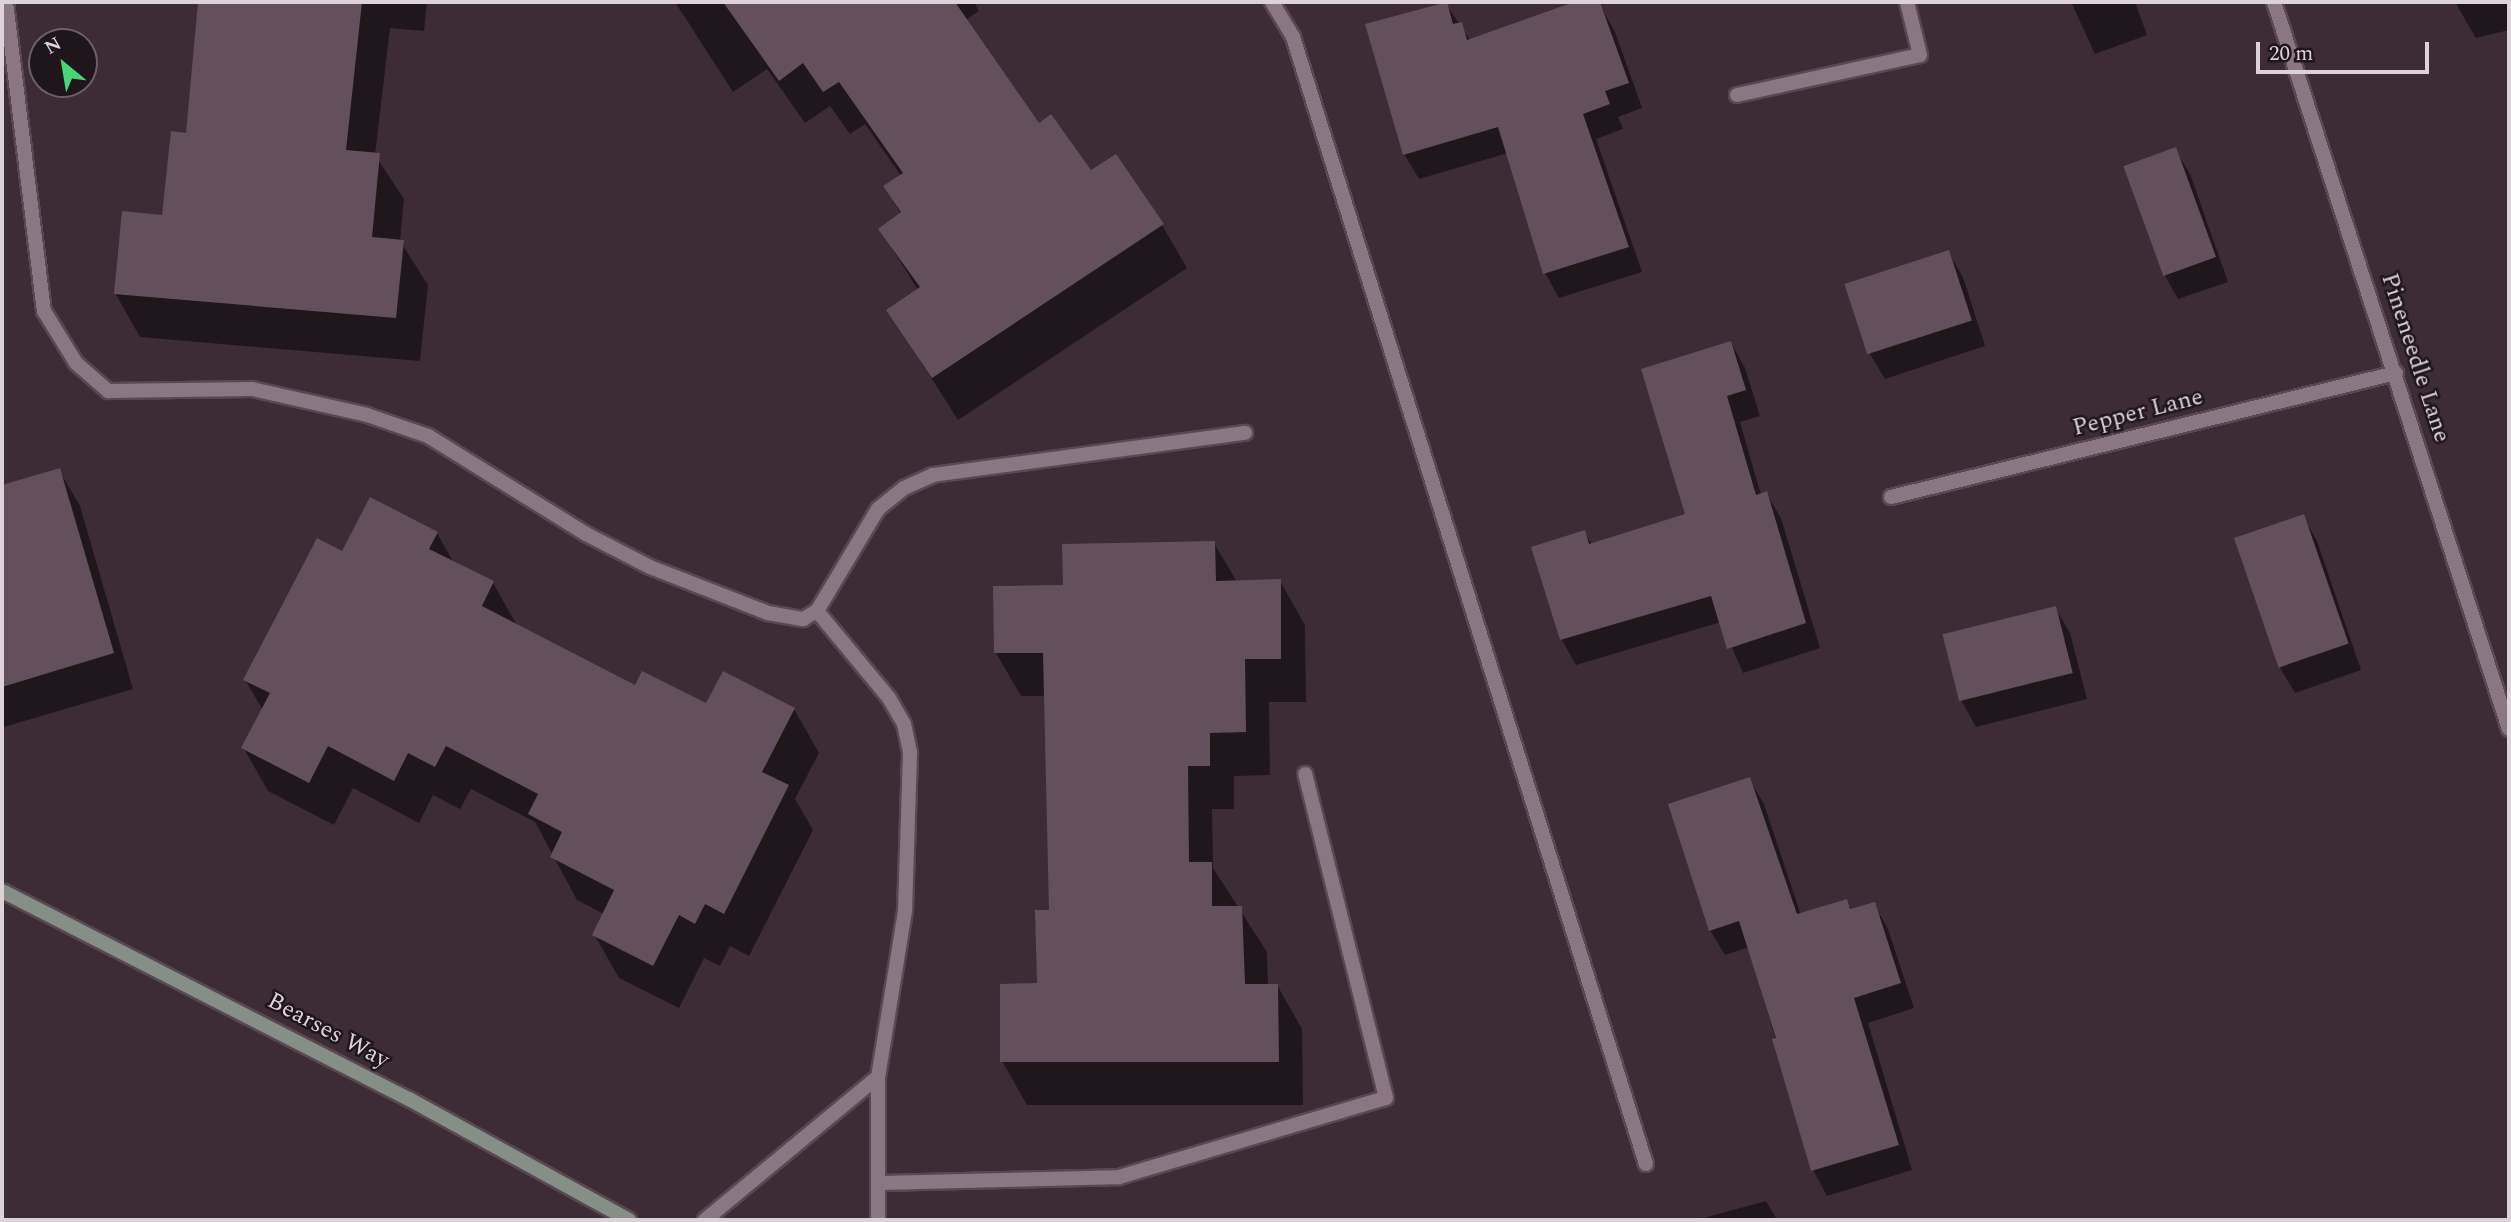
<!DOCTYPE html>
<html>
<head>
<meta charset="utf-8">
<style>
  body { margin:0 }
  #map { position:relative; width:2511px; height:1222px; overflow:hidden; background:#3d2b36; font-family:Spectral,serif }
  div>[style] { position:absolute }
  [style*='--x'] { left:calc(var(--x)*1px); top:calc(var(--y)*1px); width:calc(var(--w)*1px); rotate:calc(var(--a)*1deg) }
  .shadow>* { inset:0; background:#0007 }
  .building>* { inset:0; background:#64505c; transform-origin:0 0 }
  .roads { filter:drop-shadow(2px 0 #584852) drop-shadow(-2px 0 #584852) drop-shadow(0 2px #584852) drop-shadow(0 -2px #584852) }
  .lane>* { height:14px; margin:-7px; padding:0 7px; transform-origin:7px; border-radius:7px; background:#8b7683 }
  .street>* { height:14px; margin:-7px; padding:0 7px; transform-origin:7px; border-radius:7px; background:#8b7683 }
  .secondary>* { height:14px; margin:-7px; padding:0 7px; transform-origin:7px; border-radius:7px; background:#868f86 }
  span { translate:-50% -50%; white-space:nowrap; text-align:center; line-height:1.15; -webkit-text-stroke:5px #1f161b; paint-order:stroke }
  .street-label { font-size:24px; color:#ded2d9 }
  .frame { position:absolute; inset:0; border:4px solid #ded2d9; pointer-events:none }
  .north { position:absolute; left:28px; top:28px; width:70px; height:70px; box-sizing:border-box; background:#1f161b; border:2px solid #6b6167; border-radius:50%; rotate:330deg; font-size:19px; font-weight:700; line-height:28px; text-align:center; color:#ded2d9 }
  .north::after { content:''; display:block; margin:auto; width:24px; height:32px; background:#47d779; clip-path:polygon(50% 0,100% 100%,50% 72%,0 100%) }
  .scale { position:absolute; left:2256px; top:42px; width:173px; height:32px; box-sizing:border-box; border:4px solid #ded2d9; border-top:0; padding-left:9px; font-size:21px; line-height:24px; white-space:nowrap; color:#ded2d9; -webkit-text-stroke:5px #1f161b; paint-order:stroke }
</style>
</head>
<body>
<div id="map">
  <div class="shadow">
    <i style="clip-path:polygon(200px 2px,427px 2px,424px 31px,390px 28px,375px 155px,404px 199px,400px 241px,428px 285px,420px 361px,140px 337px,115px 293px,164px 217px,187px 135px)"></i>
    <i style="clip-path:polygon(675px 2px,974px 2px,979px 11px,966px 20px,1038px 125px,1091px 173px,1162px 225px,1187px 268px,958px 420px,888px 310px,918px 290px,880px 229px,901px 214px,885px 186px,901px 176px,865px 124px,850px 134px,830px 106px,805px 123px,767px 69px,733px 92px)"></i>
    <i style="clip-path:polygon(2071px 2px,2135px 2px,2147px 35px,2095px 54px)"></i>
    <i style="clip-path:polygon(2509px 2px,2509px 30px,2476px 38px,2455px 2px)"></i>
    <i style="clip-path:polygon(1445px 3px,1471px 41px,1601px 7px,1615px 32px,1642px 108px,1618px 117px,1623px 129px,1596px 139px,1642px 272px,1559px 298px,1545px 273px,1508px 153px,1419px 179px,1404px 154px)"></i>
    <i style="clip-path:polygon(2175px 149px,2190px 174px,2228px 282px,2178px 299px,2164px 274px)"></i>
    <i style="clip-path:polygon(1948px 252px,1963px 277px,1985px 346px,1885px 379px,1870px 354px,1847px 286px)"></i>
    <i style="clip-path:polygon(1731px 343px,1745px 368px,1760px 416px,1740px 422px,1761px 495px,1766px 493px,1781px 518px,1820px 648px,1743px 673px,1721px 622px,1576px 665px,1562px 640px,1534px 548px,1584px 532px,1592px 545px,1687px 515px)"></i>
    <i style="clip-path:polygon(59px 470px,80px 506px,133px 689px,4px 727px,2px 487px)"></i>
    <i style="clip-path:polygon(2303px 516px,2317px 541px,2361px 670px,2295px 693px,2280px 668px)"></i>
    <i style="clip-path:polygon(437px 533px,454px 563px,493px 583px,518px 627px,636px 687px,707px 705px,794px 709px,819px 753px,795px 799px,813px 830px,749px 956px,730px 946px,720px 966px,704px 958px,679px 1008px,619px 978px,594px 934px,604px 914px,577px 900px,535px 822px,471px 789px,460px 809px,433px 795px,419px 823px,353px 788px,334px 825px,268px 791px,243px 747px,263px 710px,245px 680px,343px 553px)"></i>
    <i style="clip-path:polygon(1214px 543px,1237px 582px,1280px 581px,1305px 625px,1306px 702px,1269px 702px,1270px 775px,1234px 776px,1234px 809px,1212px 809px,1213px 868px,1267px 952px,1268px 986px,1277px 985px,1302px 1029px,1303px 1105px,1027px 1105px,1002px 1061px,1038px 985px,1051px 912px,1046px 696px,1021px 696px,996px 653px,1064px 587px)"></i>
    <i style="clip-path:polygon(2055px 608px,2070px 633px,2087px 699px,1976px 727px,1962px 702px,1945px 637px)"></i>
    <i style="clip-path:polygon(1749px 779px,1764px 804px,1801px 915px,1846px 901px,1852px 911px,1874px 904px,1888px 929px,1914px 1008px,1868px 1023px,1912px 1170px,1827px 1196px,1813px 1170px,1749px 947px,1725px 955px,1710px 930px)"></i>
    <i style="clip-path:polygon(1766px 1201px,1777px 1220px,1696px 1220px)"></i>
  </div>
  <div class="building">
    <i style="clip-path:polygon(198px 2px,362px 2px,346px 150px,380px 153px,372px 237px,404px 240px,396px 318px,114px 294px,122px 211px,162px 215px,171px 131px,186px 133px)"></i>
    <i style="clip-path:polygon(723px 2px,955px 2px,1039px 123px,1051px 114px,1091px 170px,1116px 154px,1164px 224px,932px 378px,886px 310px,920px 287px,878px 229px,901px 212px,883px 186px,903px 173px,839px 82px,823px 92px,803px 63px,779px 81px)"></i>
    <i style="clip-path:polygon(1447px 2px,1453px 24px,1462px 22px,1467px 40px,1574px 2px,1600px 2px,1629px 83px,1605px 91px,1610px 104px,1583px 114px,1629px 247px,1543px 274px,1498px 127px,1403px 155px,1365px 24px)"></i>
    <i style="left:2176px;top:147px;width:117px;height:56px;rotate:70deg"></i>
    <i style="left:1949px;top:250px;width:74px;height:110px;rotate:72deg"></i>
    <i style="clip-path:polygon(1731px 341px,1746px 390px,1727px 396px,1756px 495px,1767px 491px,1806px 623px,1727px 649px,1711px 596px,1560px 640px,1531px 547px,1585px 530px,1589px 544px,1685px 514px,1641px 369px)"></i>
    <i style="clip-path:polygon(60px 468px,114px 653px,2px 687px,2px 485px)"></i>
    <i style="clip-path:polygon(370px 497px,438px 532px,429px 549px,494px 581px,482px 606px,635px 685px,642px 671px,706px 703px,723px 671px,795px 708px,762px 772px,789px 785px,724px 914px,705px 904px,695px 924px,679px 915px,653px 966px,592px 935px,614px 890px,550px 857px,562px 832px,528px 814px,538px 794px,446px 746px,435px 767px,408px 753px,394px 781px,328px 746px,309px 783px,241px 748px,270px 693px,243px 680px,317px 538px,342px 551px)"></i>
    <i style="left:2304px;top:514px;width:137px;height:74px;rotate:71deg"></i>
    <i style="clip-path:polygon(1215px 541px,1216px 581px,1281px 579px,1281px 659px,1245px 659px,1246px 732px,1210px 733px,1210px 766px,1188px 766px,1189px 862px,1212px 862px,1212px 906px,1242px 906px,1245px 984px,1278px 984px,1279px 1062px,1000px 1062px,1000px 984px,1037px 983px,1035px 910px,1049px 910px,1043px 653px,994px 653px,993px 586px,1063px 585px,1062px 544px)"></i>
    <i style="left:2056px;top:606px;width:69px;height:117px;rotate:76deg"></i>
    <i style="clip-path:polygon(1750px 777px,1797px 914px,1847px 899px,1850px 909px,1875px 902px,1901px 983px,1854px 998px,1899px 1145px,1811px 1171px,1772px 1039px,1776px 1038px,1739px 921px,1709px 931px,1668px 804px)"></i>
  </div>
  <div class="roads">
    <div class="lane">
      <i style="--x:6;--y:2;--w:311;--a:83"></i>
      <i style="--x:44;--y:311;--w:61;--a:58.4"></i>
      <i style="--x:76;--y:363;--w:43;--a:41.2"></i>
      <i style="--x:108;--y:391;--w:144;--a:-0.8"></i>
      <i style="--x:252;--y:389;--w:118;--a:12.7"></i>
      <i style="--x:367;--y:415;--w:65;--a:19"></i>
      <i style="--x:428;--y:436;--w:186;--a:31.8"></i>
      <i style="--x:586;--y:534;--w:72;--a:27.3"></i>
      <i style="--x:650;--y:567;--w:127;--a:21.3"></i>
      <i style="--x:768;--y:613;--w:36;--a:10"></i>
      <i style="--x:803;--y:619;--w:16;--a:-30"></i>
      <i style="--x:817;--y:611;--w:119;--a:-59.1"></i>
      <i style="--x:878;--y:509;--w:33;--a:-39"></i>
      <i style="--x:904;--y:488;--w:32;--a:-24"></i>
      <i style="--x:933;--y:475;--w:315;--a:-7.7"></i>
      <i style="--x:1272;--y:2;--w:41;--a:59"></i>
      <i style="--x:1293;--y:37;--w:1181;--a:72.61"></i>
      <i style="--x:1737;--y:95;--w:187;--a:-12.3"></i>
      <i style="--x:1920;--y:55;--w:55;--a:-103.8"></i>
      <i style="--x:817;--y:611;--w:113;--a:50.4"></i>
      <i style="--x:889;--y:698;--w:30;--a:60"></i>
      <i style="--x:904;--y:724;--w:30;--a:78"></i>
      <i style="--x:910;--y:753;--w:158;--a:91.8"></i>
      <i style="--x:905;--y:911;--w:168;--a:99.2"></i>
      <i style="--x:878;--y:1183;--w:241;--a:-1.4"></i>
      <i style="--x:1119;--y:1177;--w:278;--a:-16.5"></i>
      <i style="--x:1386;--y:1098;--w:334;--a:-104"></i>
      <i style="--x:705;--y:1220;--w:224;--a:-39.6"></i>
      <i style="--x:878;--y:1077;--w:143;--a:90"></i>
    </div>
    <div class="street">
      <i style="--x:2274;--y:2;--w:764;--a:72.09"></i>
      <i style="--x:1891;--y:497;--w:520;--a:-13.8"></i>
    </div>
    <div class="secondary">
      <i style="--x:2;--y:891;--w:457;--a:27.1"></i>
      <i style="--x:409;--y:1099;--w:251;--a:28.8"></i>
    </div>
  </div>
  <div class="street-label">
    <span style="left:2415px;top:358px;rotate:72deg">Pineneedle Lane</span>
    <span style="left:2138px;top:413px;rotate:-14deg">Pepper Lane</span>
    <span style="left:328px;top:1031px;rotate:28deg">Bearses Way</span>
  </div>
  <div class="frame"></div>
  <div class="north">N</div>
  <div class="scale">20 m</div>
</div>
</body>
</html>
